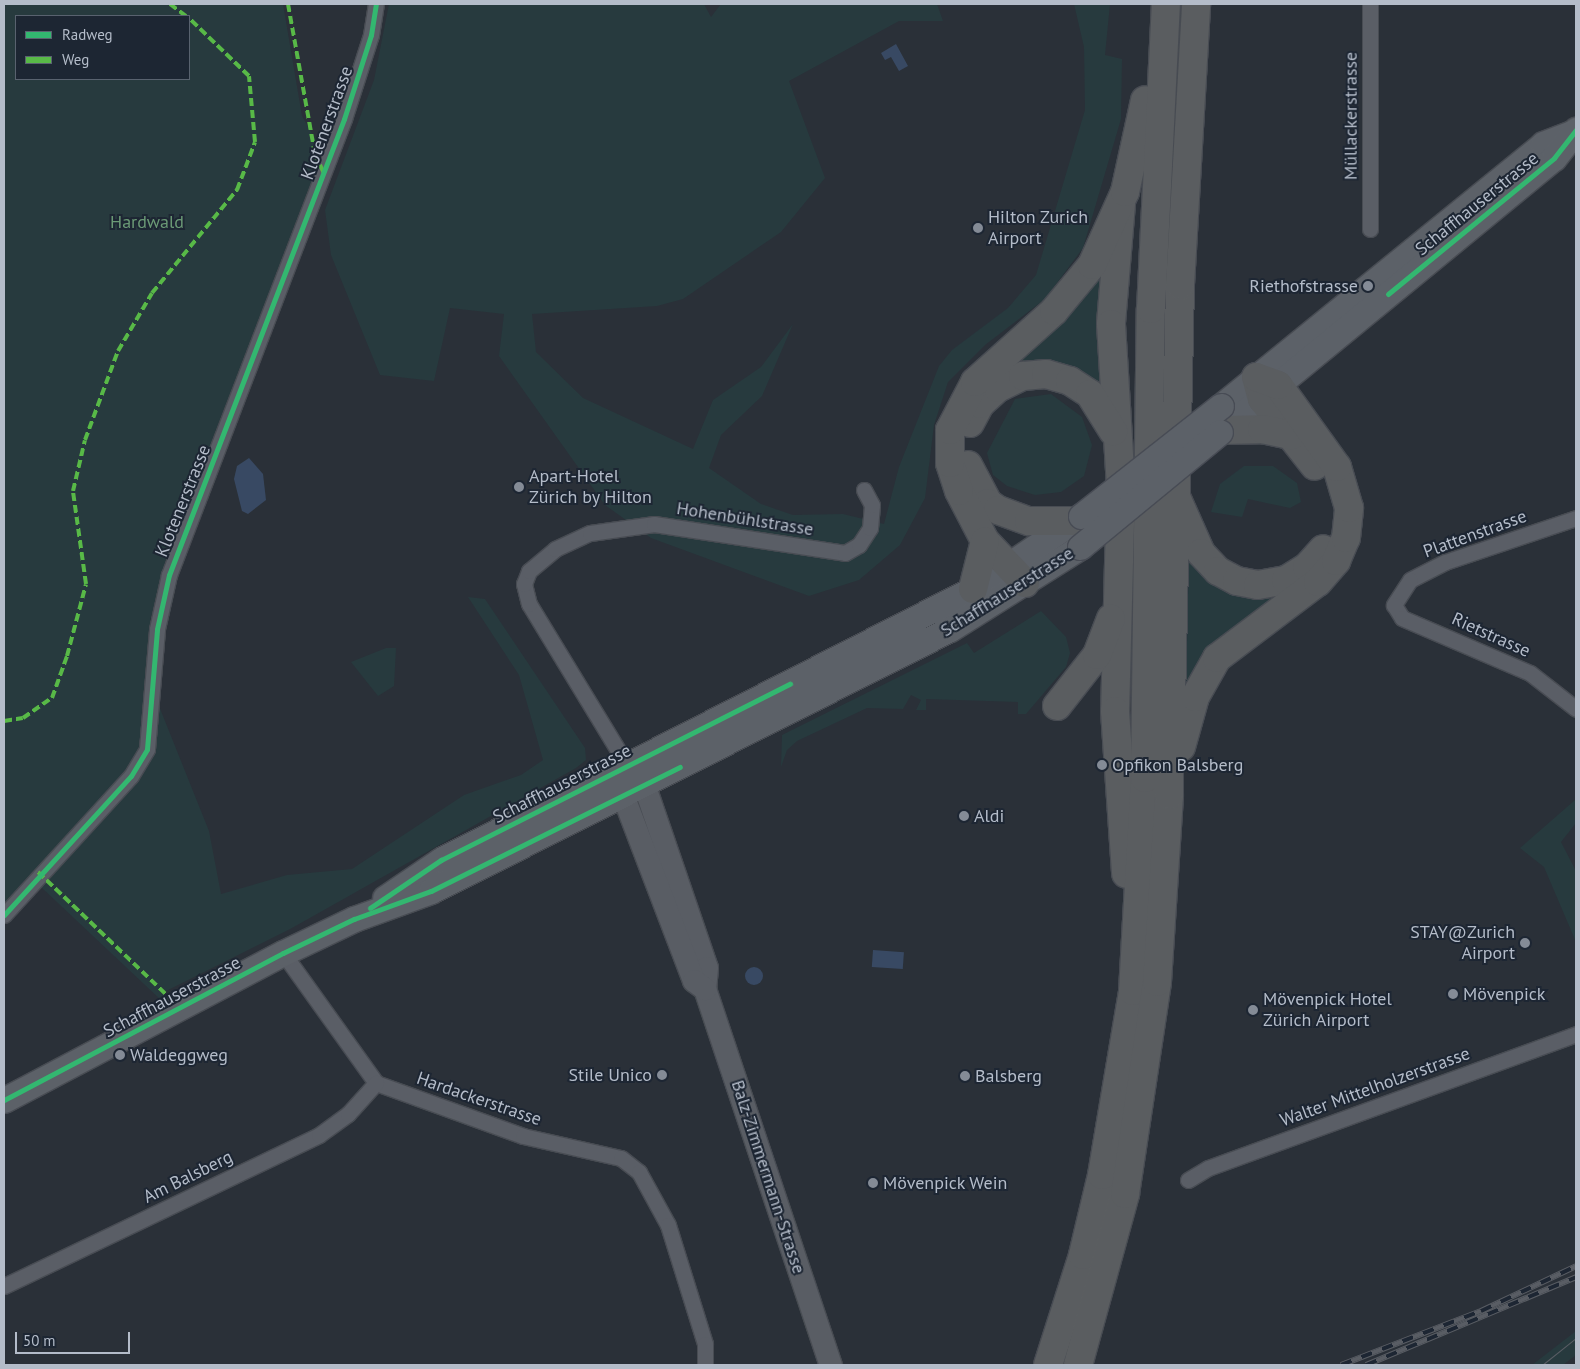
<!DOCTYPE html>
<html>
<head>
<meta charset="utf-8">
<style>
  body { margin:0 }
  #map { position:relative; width:1580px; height:1369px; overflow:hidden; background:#2a3038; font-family:"PT Sans",sans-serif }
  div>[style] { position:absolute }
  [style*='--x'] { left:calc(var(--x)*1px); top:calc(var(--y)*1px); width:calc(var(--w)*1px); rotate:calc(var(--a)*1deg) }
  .green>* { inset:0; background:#273a3e }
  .water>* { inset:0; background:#384963; transform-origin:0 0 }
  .round { border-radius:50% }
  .roads { filter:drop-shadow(1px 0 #484c53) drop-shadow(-1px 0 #484c53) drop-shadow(0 1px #484c53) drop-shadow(0 -1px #484c53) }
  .minor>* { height:15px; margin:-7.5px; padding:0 7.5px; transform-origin:7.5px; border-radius:7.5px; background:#5a5e66 }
  .secondary>* { height:22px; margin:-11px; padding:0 11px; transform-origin:11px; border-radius:11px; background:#595d64 }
  .primary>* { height:25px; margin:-12.5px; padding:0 12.5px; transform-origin:12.5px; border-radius:12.5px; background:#5c6168 }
  .motorway>* { height:28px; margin:-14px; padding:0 14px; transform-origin:14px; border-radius:14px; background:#5a5d60 }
  .tram>* { height:1px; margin:-0.5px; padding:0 0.5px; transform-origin:0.5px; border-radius:0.5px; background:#595d64 }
  .rail>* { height:5.5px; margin-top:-2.75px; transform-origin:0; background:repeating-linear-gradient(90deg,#1d2633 0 11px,#595d64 0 22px); box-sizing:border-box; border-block:1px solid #595d64 }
  .bridges { filter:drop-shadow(1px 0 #484c55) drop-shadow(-1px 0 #484c55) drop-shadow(0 1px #484c55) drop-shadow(0 -1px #484c55) }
  .primary-bridge>* { height:25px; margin:-12.5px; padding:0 12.5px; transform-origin:12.5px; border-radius:12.5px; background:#5c6168 }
  .quiet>* { height:4px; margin-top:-2px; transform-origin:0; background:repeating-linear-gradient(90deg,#58b947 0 8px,transparent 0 12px) }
  .cycleway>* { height:5px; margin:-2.5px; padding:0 2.5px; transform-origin:2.5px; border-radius:2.5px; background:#33b770 }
  .dots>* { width:14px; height:14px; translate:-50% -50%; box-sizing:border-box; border:2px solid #1d2633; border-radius:50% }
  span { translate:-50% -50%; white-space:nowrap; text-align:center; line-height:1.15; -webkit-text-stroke:4px #1d2633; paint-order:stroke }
  .street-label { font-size:18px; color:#b4bcc9 }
  .poi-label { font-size:18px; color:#b4bcc9 }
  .left { translate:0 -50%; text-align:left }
  .right { translate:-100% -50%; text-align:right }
  .park-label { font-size:18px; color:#6b9a76 }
  .frame { position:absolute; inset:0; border:5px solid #b4bcc9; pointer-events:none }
  .legend { position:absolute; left:15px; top:15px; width:175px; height:65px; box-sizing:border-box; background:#1d2633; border:1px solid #59626f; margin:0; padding:6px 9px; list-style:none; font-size:15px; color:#b4bcc9 }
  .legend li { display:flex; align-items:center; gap:10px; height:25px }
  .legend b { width:25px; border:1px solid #59626f }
  .scale { position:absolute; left:15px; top:1332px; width:115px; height:22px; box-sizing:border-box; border:2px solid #b4bcc9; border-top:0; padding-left:6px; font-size:15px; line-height:18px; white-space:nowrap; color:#b4bcc9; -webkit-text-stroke:4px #1d2633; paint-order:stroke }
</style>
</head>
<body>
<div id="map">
  <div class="green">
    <i style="clip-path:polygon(evenodd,4px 4px,283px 4px,302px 116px,324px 154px,150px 620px,157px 701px,209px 831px,221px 894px,287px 875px,352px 869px,464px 795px,521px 775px,543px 760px,519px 675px,468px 597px,485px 599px,585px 748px,586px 760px,576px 768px,292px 928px,166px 991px,162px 1001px,41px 887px,4px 906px,4px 4px,16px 16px,189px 16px,189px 79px,16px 79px,16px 16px)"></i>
    <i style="clip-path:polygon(389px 4px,704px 4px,711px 17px,721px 4px,937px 4px,943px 21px,899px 21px,789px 81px,825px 178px,781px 232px,683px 299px,657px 306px,532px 314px,536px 352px,583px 398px,693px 449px,713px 400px,761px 367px,793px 324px,762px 396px,721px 435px,709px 468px,761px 504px,793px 515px,843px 514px,884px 524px,899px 467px,939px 366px,952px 350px,1008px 308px,1036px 275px,1085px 110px,1084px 47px,1074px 4px,1110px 4px,1105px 55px,1122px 59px,1121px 119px,1083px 248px,1045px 299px,985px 345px,948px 382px,934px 425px,925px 498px,900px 545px,859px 580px,809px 596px,651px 538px,605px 505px,499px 356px,504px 314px,450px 308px,434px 381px,380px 375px,331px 255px,325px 210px,374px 80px)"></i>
    <i style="clip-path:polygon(1103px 266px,1106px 398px,995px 372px)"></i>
    <i style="clip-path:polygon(1051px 394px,1082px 417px,1092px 445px,1084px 476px,1061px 492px,1035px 495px,1007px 486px,993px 475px,987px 453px,1015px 399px)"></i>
    <i style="clip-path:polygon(1244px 466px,1273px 466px,1297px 483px,1301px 502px,1290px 508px,1248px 499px,1242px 517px,1211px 512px,1220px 484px)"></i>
    <i style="clip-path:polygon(1189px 548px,1197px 562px,1304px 579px,1186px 689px)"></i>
    <i style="clip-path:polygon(1041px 611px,1066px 637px,1070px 653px,1066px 667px,1026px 714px,1018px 714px,1018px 702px,926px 699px,926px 710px,916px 710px,921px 700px,911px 695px,903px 709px,867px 708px,797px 741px,787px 750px,781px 767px,782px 735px,967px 643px,974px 653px)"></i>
    <i style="clip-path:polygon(386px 648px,396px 648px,394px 686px,378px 696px,351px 662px)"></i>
    <i style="clip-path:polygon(1575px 800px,1576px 823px,1561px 842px,1576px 871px,1576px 942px,1544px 867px,1520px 848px)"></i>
    <i style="clip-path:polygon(1576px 1331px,1576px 1355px,1563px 1365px,1532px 1365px)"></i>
  </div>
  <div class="water">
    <i style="clip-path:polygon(896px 44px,908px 66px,899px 71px,891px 57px,885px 60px,881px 53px)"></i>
    <i style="clip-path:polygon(249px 458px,263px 474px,266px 500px,248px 514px,242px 511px,234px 479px,237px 466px)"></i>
    <i style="left:873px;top:950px;width:31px;height:17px;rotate:4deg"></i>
    <i class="round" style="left:745px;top:967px;width:18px;height:18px"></i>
  </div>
  <div class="roads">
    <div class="minor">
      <i style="--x:1370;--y:4;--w:225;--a:90"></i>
      <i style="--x:1576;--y:518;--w:138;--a:161.4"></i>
      <i style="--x:1445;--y:562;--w:39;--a:153"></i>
      <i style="--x:1410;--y:580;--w:30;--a:123"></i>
      <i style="--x:1394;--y:605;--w:15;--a:58"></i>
      <i style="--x:1402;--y:618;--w:139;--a:23.3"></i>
      <i style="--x:1530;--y:673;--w:58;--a:38"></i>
      <i style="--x:627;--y:765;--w:188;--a:-121.3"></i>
      <i style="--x:529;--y:604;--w:21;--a:-104"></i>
      <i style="--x:524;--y:584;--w:14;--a:-69"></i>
      <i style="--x:529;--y:571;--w:34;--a:-40"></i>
      <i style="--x:555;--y:549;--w:38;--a:-25"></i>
      <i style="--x:590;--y:533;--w:65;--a:-8"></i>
      <i style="--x:654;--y:524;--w:193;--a:8.6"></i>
      <i style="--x:845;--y:553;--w:16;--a:-30"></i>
      <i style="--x:859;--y:545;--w:20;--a:-57"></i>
      <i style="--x:870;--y:528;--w:23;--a:-85"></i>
      <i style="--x:872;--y:505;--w:17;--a:-118"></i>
      <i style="--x:4;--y:915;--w:188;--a:-47.6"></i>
      <i style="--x:131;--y:776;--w:31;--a:-59"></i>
      <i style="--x:147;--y:749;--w:120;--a:-85.2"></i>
      <i style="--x:157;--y:629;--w:55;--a:-77.5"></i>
      <i style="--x:169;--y:575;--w:488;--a:-69"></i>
      <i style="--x:344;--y:119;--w:88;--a:-72.2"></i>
      <i style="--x:371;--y:35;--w:31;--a:-81"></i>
      <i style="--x:283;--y:953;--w:160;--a:54.4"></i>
      <i style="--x:376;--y:1083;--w:156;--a:19.8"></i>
      <i style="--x:523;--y:1136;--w:100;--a:12.7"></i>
      <i style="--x:621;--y:1158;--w:23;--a:38"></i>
      <i style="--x:639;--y:1172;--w:60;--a:61.3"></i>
      <i style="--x:668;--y:1225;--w:125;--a:72.7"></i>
      <i style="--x:705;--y:1344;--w:21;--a:90"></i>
      <i style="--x:1188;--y:1180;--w:23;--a:-31"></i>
      <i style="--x:1208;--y:1168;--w:392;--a:-20"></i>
      <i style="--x:4;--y:1286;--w:349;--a:-25.6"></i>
      <i style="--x:319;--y:1135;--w:36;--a:-36"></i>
      <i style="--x:348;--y:1114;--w:42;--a:-47.9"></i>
    </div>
    <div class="secondary">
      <i style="--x:644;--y:784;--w:194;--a:71.1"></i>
      <i style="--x:707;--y:968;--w:21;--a:95"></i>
      <i style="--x:705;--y:989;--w:397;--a:71.5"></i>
      <i style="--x:623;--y:795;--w:199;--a:69.1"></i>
      <i style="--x:694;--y:981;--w:14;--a:36"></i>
    </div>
    <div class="primary">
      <i style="--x:1221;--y:406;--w:415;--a:-39.1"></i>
      <i style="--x:1543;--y:144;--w:33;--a:-21"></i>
      <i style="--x:1220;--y:432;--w:432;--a:-39.4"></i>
      <i style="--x:1554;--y:158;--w:36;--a:-52"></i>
      <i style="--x:385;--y:898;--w:68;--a:-34.2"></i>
      <i style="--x:441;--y:860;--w:597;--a:-26.99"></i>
      <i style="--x:973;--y:589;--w:130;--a:-34.1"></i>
      <i style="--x:4;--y:1100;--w:315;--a:-27.8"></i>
      <i style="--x:283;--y:953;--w:79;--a:-25.6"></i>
      <i style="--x:354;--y:919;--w:82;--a:-20"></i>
      <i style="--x:431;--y:891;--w:581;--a:-26.79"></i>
      <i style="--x:950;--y:629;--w:154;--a:-32.2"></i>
    </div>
    <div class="motorway">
      <i style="--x:1121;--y:204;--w:120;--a:94.8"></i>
      <i style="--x:1111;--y:324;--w:162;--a:86.5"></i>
      <i style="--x:1121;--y:486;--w:225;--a:91.5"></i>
      <i style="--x:1115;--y:711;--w:163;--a:86.1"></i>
      <i style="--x:1256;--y:377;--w:23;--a:75"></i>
      <i style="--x:1262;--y:399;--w:85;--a:51.7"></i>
      <i style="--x:970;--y:423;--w:21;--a:-62"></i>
      <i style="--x:980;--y:404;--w:24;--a:-42"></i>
      <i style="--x:998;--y:388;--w:28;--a:-26"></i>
      <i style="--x:1023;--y:376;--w:23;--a:-5"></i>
      <i style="--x:1046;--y:374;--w:25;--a:16"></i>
      <i style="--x:1070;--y:381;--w:24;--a:33"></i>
      <i style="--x:1090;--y:394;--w:44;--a:58.1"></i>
      <i style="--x:1223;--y:430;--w:39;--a:-1"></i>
      <i style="--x:1262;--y:429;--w:30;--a:12"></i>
      <i style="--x:968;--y:465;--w:43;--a:62.2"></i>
      <i style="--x:988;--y:503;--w:12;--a:35"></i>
      <i style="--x:998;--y:510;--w:33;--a:20"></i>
      <i style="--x:1029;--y:521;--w:45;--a:0"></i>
      <i style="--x:1177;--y:499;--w:59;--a:66"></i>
      <i style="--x:1201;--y:553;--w:25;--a:47"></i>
      <i style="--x:1218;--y:571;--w:21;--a:28"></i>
      <i style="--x:1237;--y:581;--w:21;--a:11"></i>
      <i style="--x:1258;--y:585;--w:28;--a:-10"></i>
      <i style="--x:1286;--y:580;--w:25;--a:-32"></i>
      <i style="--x:1307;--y:567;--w:24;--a:-48"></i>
      <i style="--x:1025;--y:583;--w:58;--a:-133.6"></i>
      <i style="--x:985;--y:541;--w:56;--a:-117.5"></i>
      <i style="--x:959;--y:491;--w:29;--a:-108"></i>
      <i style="--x:950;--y:463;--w:33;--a:-90"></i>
      <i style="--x:950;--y:430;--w:54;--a:-62.5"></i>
      <i style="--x:975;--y:382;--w:106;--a:-41.9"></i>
      <i style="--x:1054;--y:311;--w:60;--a:-50.4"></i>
      <i style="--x:1092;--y:265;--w:80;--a:-65.7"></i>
      <i style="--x:1125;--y:192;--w:94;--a:-77.7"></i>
      <i style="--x:973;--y:589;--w:49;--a:-76"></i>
      <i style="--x:1057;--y:706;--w:65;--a:-51.9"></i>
      <i style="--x:1097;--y:655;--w:39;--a:-69"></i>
      <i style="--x:1181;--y:747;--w:52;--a:-74.4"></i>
      <i style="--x:1195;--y:697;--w:45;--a:-60.6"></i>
      <i style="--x:1217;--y:658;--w:126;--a:-37"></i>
      <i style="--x:1318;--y:582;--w:28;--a:-49"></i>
      <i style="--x:1336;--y:561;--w:25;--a:-67"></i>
      <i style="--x:1346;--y:538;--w:30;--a:-84"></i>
      <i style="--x:1349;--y:508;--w:43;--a:-106.3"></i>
      <i style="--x:1337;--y:467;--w:101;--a:-125.7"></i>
      <i style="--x:1278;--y:385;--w:23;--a:-160"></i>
      <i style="--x:1048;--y:1365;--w:115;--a:-72.3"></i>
      <i style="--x:1083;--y:1255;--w:82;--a:-76.6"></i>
      <i style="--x:1102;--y:1175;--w:187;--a:-80.4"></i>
      <i style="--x:1133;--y:991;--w:213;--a:-86.8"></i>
      <i style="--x:1145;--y:778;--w:469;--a:-89.3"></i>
      <i style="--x:1151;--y:309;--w:305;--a:-87.2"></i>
      <i style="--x:1078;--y:1365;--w:177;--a:-74.6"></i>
      <i style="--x:1125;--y:1194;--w:214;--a:-81.4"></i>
      <i style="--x:1157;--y:982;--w:187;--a:-86.3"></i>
      <i style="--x:1169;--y:795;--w:510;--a:-88.76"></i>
      <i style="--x:1180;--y:285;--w:281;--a:-86.7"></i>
    </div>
  </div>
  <div class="tram">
    <i style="--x:1542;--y:1365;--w:43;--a:-38.5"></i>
  </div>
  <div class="rail">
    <i style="--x:1341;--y:1365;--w:150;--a:-21.1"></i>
    <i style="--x:1481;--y:1311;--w:105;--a:-25.3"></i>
    <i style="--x:1366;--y:1365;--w:228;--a:-22.7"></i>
  </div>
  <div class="bridges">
    <div class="primary-bridge">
      <i style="--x:1081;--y:516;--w:178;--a:-38.2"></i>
      <i style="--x:1080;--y:547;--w:181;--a:-39.4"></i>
    </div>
  </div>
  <div class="quiet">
    <i style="--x:170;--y:4;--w:20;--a:37"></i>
    <i style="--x:288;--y:4;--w:152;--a:79.8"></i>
    <i style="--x:315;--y:154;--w:21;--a:65"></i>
    <i style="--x:4;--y:721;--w:19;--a:-9"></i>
    <i style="--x:23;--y:718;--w:35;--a:-35"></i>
    <i style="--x:52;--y:698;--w:45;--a:-70.3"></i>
    <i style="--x:67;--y:656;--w:74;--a:-75.2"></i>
    <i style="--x:86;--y:584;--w:94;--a:-98"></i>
    <i style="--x:73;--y:491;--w:52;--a:-76.8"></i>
    <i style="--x:85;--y:440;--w:95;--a:-69.7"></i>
    <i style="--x:118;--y:351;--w:67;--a:-59.6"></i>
    <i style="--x:152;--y:293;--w:134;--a:-50.5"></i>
    <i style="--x:237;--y:190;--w:51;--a:-69.4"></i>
    <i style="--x:255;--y:142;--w:66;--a:-95.2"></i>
    <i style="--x:249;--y:76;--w:83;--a:-136"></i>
    <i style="--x:38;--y:872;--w:184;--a:43.7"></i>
  </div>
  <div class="cycleway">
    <i style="--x:1388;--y:294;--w:215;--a:-39.3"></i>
    <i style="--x:1554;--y:158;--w:36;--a:-52"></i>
    <i style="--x:370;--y:908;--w:86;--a:-34.1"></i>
    <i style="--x:441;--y:860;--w:391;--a:-26.8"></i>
    <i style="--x:4;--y:915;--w:188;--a:-47.6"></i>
    <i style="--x:131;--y:776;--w:31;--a:-59"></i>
    <i style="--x:147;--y:749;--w:120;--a:-85.2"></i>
    <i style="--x:157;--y:629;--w:55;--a:-77.5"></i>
    <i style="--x:169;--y:575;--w:488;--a:-69"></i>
    <i style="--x:344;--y:119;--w:88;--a:-72.2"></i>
    <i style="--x:371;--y:35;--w:31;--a:-81"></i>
    <i style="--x:4;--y:1100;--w:315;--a:-27.8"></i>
    <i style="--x:283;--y:953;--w:79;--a:-25.6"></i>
    <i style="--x:354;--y:919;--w:82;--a:-20"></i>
    <i style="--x:431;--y:891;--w:278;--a:-26.5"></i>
  </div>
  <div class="dots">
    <i style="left:978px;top:228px;background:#848b96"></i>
    <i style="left:1368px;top:286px;background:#848b96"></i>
    <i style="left:519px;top:487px;background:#848b96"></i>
    <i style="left:1102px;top:765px;background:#848b96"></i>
    <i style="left:964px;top:816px;background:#848b96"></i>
    <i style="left:1525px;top:943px;background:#848b96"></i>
    <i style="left:1453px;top:994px;background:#848b96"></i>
    <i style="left:1253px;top:1010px;background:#848b96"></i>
    <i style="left:120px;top:1055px;background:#848b96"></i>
    <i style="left:662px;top:1075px;background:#848b96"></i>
    <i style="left:965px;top:1076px;background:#848b96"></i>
    <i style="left:873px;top:1183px;background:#848b96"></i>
  </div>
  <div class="street-label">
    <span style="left:1351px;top:116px;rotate:-90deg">Müllackerstrasse</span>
    <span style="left:327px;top:123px;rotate:-70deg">Klotenerstrasse</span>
    <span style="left:1477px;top:204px;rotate:-39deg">Schaffhauserstrasse</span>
    <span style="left:183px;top:501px;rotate:-68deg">Klotenerstrasse</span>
    <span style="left:745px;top:519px;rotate:9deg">Hohenbühlstrasse</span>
    <span style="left:1475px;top:534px;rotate:-20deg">Plattenstrasse</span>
    <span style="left:1007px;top:592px;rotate:-32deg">Schaffhauserstrasse</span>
    <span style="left:1491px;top:635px;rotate:24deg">Rietstrasse</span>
    <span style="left:562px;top:784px;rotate:-27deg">Schaffhauserstrasse</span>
    <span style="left:172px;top:997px;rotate:-28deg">Schaffhauserstrasse</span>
    <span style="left:1375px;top:1087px;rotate:-20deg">Walter Mittelholzerstrasse</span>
    <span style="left:479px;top:1099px;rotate:19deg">Hardackerstrasse</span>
    <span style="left:188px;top:1177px;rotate:-26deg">Am Balsberg</span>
    <span style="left:768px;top:1177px;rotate:72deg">Balz-Zimmermann-Strasse</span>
  </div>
  <div class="poi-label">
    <span class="left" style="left:988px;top:228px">Hilton Zurich<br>Airport</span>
    <span class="right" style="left:1358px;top:286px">Riethofstrasse</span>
    <span class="left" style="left:529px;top:487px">Apart-Hotel<br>Zürich by Hilton</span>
    <span class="left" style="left:1112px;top:765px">Opfikon Balsberg</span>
    <span class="left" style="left:974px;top:816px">Aldi</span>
    <span class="right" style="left:1515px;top:943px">STAY@Zurich<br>Airport</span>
    <span class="left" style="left:1463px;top:994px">Mövenpick</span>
    <span class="left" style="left:1263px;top:1010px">Mövenpick Hotel<br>Zürich Airport</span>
    <span class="left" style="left:130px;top:1055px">Waldeggweg</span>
    <span class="right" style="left:652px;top:1075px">Stile Unico</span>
    <span class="left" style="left:975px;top:1076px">Balsberg</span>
    <span class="left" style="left:883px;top:1183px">Mövenpick Wein</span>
  </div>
  <div class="park-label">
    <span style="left:147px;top:222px">Hardwald</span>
  </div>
  <div class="frame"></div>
  <ul class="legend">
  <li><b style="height:6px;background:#33b770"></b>Radweg</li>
  <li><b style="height:6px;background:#58b947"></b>Weg</li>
  </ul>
  <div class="scale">50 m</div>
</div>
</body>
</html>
